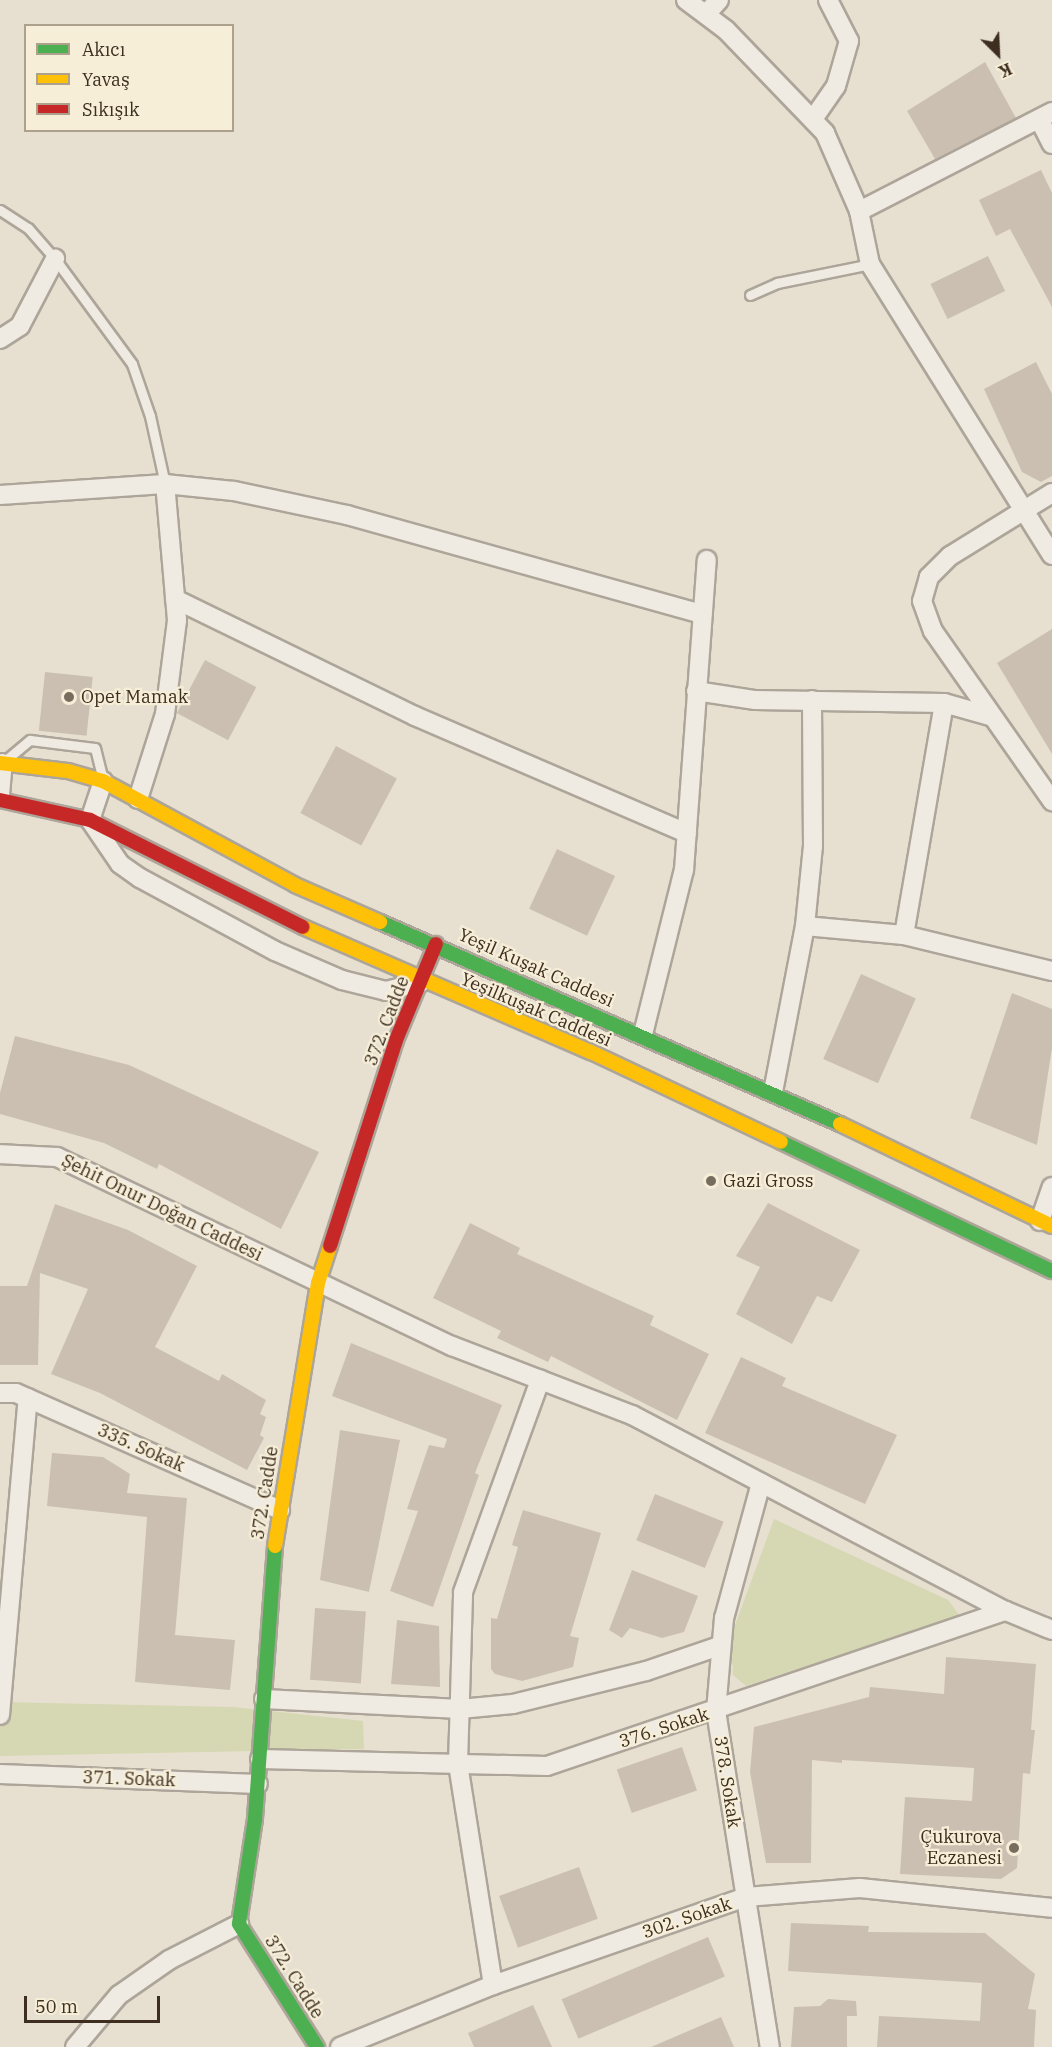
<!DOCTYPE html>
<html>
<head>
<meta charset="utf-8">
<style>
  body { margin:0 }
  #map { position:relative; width:1052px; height:2047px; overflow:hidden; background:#e7e0d1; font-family:"IBM Plex Serif",serif }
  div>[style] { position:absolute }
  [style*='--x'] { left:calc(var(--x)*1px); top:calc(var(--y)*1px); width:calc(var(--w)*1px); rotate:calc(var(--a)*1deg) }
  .green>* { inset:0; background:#d6d7b3 }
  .building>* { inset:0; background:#cbbfb2; transform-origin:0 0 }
  .roads { filter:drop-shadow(2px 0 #ada599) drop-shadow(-2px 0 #ada599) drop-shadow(0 2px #ada599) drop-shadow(0 -2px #ada599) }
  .lane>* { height:9px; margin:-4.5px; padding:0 4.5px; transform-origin:4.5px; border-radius:4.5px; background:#efebe3 }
  .street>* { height:18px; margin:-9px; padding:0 9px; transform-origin:9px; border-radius:9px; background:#efebe3 }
  .fast>* { height:14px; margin:-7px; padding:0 7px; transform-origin:7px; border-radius:7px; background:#4caf50 }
  .slow>* { height:14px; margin:-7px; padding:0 7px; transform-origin:7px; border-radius:7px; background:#ffc107 }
  .jam>* { height:14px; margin:-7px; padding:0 7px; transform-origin:7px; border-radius:7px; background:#c62828 }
  .dots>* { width:16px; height:16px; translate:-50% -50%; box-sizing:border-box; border:3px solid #f7eed8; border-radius:50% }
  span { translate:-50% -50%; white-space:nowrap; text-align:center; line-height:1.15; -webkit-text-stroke:4.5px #f7eed8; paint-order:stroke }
  .poi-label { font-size:18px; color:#3d2e20 }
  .left { translate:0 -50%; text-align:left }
  .right { translate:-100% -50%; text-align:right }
  .street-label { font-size:18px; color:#3d2e20 }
  .legend { position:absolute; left:24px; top:24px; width:210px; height:108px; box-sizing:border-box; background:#f7eed8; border:2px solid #ada18e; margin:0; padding:8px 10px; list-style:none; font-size:18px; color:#3d2e20 }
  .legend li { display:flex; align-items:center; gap:12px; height:30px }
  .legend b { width:30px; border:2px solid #ada18e }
  .north { position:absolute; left:968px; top:24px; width:60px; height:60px; -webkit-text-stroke:4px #f7eed8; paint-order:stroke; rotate:156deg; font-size:16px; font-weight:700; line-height:24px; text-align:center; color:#3d2e20 }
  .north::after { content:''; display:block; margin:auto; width:21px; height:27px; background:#3d2e20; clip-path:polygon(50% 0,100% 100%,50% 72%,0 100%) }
  .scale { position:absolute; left:24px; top:1996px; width:136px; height:27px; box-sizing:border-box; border:3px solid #3d2e20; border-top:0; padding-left:8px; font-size:18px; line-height:21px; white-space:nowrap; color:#3d2e20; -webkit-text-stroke:4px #f7eed8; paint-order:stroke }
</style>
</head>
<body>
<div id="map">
  <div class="green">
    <i style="clip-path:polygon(774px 1519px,948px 1600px,960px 1616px,746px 1686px,733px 1675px,731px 1636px)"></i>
    <i style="clip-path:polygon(0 1702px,233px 1707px,363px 1721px,364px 1749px,0 1756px)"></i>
  </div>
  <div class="building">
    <i style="clip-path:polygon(985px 62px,1016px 118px,935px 159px,907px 111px)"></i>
    <i style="clip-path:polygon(1041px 170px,1052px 193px,1052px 307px,1010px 229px,996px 236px,979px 200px)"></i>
    <i style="left:988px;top:256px;width:39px;height:64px;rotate:64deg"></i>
    <i style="clip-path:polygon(1036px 362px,1052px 394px,1052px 476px,1041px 482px,1022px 472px,984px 389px)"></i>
    <i style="clip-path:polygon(1052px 629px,1052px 754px,997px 663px)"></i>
    <i style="left:205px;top:660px;width:58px;height:60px;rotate:28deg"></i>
    <i style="left:45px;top:672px;width:48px;height:59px;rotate:6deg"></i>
    <i style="left:336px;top:746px;width:69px;height:76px;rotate:28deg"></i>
    <i style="left:557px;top:849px;width:64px;height:66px;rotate:25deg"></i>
    <i style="left:861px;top:974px;width:60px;height:93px;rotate:24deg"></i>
    <i style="clip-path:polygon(1012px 993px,1052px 1009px,1052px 1048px,1037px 1145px,970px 1118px)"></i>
    <i style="clip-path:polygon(15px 1036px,129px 1065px,319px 1152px,281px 1229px,159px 1164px,157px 1169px,104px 1143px,0 1114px,0 1093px)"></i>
    <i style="clip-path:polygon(768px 1203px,860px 1250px,832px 1302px,817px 1296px,792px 1344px,736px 1314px,760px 1267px,736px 1256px)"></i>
    <i style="clip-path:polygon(55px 1204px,128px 1230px,197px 1266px,155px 1347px,219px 1381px,222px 1374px,266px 1400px,260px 1414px,266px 1417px,260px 1435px,264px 1438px,247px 1470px,100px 1393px,51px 1374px,88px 1289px,40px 1273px,38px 1365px,0 1365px,0 1286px,27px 1286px)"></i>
    <i style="clip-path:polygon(470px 1223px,520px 1248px,517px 1254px,654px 1316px,650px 1325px,709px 1354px,677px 1420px,551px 1356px,548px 1362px,497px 1338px,501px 1331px,433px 1298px)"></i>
    <i style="clip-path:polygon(351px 1343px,502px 1405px,475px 1473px,479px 1475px,433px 1607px,390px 1591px,418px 1511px,407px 1509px,429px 1445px,444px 1448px,447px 1439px,332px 1396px)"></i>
    <i style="clip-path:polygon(741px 1357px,786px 1378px,782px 1386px,897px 1435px,865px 1504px,705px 1433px)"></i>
    <i style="clip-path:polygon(340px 1430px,400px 1440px,369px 1592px,320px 1580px)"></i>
    <i style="clip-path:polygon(52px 1453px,103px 1457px,130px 1474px,127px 1493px,187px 1498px,175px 1635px,235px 1640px,230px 1690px,135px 1682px,147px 1517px,47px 1506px)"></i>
    <i style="left:655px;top:1494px;width:74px;height:50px;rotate:22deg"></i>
    <i style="clip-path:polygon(523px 1510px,601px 1533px,570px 1636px,579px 1638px,573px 1667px,522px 1681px,495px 1674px,491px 1669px,491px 1618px,497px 1619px,518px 1547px,512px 1545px)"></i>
    <i style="clip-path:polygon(632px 1570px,698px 1596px,684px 1632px,662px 1638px,630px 1628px,622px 1638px,609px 1630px)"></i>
    <i style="left:315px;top:1608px;width:51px;height:72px;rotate:4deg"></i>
    <i style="clip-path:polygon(397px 1620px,439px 1626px,440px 1687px,391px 1684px)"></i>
    <i style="clip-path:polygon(946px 1657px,1036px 1664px,1031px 1730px,1035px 1730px,1030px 1774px,1023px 1773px,1017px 1868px,1001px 1879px,900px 1874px,905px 1797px,972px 1801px,974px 1768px,842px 1760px,842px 1763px,812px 1760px,811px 1863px,766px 1863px,750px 1772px,754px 1727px,869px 1697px,870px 1687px,944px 1694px)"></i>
    <i style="left:682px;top:1747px;width:46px;height:69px;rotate:71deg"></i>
    <i style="left:579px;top:1867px;width:55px;height:85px;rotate:70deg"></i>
    <i style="clip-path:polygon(791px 1923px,869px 1926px,868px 1932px,985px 1933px,1035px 1974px,1028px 2009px,1036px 2010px,1034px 2047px,877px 2047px,879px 2016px,980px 2021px,982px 1983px,788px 1971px)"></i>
    <i style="left:708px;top:1937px;width:43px;height:159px;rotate:67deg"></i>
    <i style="clip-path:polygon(828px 1999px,856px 2001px,857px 2016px,847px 2016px,847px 2047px,791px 2047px,794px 2007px,820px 2006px)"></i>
    <i style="clip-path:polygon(533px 2005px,552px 2047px,474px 2047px,468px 2033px)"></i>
    <i style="clip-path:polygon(721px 2017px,734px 2047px,651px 2047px)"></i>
  </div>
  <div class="roads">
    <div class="lane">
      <i style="--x:0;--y:210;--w:33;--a:33"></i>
      <i style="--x:28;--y:228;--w:41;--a:48.9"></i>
      <i style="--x:55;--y:259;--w:130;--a:53.7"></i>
      <i style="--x:132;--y:364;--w:55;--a:70.9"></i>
      <i style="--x:150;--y:416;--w:70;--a:77.6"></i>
      <i style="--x:750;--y:295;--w:30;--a:-24"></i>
      <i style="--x:777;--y:283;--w:95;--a:-11.5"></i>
      <i style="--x:7;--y:759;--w:30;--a:-40"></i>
      <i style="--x:30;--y:740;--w:65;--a:7"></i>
      <i style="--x:95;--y:748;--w:32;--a:76"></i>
    </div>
    <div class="street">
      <i style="--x:686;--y:0;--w:50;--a:36.9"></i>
      <i style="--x:726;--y:30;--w:143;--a:46.1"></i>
      <i style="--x:825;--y:133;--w:85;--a:66.4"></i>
      <i style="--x:706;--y:14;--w:19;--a:-47"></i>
      <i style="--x:1052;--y:112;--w:217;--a:152.8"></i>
      <i style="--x:859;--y:211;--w:54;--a:78.3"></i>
      <i style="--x:870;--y:264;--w:343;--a:58"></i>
      <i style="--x:813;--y:119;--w:40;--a:-55.1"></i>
      <i style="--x:836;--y:86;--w:47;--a:-73.9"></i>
      <i style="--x:849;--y:41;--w:46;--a:-117.1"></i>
      <i style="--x:1039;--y:119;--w:28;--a:63"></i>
      <i style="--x:0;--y:339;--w:24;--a:-33"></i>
      <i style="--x:20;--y:326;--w:76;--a:-62.4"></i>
      <i style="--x:1052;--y:493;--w:120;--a:148.3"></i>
      <i style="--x:950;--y:556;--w:30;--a:135"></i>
      <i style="--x:929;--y:577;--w:25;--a:106"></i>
      <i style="--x:922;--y:601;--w:32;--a:70"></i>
      <i style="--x:933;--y:631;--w:208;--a:55"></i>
      <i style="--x:0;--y:495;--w:165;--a:-3.8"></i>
      <i style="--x:165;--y:484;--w:69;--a:5.8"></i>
      <i style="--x:234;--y:491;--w:116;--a:12"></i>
      <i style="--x:347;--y:515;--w:369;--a:15.6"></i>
      <i style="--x:175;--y:599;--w:267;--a:26"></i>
      <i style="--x:415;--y:716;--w:296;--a:23.3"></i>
      <i style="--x:696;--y:691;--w:60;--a:8.7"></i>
      <i style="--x:755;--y:700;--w:189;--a:0.9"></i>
      <i style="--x:944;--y:703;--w:48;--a:15.8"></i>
      <i style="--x:103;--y:781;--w:41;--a:108.4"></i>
      <i style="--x:90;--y:820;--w:53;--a:55.7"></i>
      <i style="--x:120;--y:864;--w:24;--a:35"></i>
      <i style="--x:140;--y:878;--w:153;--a:28.4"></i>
      <i style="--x:275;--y:951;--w:73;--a:23.4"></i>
      <i style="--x:342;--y:980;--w:45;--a:14"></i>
      <i style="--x:386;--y:991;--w:36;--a:-14"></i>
      <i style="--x:0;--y:795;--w:32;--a:-85"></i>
      <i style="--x:138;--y:799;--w:89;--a:-72.4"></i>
      <i style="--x:165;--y:714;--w:95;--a:-82.7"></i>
      <i style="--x:177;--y:620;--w:137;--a:-95"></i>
      <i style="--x:805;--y:926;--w:99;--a:5.2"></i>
      <i style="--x:904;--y:935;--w:152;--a:13.7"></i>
      <i style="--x:904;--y:935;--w:235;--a:-80.2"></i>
      <i style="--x:643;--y:1034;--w:169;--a:-76"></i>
      <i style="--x:684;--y:870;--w:311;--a:-85.8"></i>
      <i style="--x:773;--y:1092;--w:169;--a:-79.1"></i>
      <i style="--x:805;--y:926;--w:80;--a:-84.3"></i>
      <i style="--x:813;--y:846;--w:146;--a:-90.4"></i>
      <i style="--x:0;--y:1154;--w:57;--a:3"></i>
      <i style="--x:57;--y:1157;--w:438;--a:25.6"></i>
      <i style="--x:452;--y:1346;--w:193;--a:21"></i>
      <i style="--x:632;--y:1415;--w:422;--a:27.7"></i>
      <i style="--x:1040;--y:1221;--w:36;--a:-71"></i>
      <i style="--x:0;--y:1393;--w:16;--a:0"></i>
      <i style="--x:16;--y:1393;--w:289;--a:23.9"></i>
      <i style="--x:761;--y:1483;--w:140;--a:105.3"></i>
      <i style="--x:724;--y:1618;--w:93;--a:94.9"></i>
      <i style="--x:716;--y:1711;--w:340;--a:80.9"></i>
      <i style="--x:264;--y:1699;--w:196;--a:2.9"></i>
      <i style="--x:460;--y:1709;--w:53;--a:-5.4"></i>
      <i style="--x:513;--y:1704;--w:137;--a:-13.9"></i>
      <i style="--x:646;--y:1671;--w:77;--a:-18.9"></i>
      <i style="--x:0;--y:1715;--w:318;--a:-85"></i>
      <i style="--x:260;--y:1759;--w:287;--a:1.4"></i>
      <i style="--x:547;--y:1766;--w:484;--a:-18.7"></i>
      <i style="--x:1006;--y:1611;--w:50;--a:22.4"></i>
      <i style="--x:0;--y:1774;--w:258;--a:2.2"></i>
      <i style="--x:493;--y:1985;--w:224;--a:-99"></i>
      <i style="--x:458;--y:1764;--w:172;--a:-88.3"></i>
      <i style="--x:463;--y:1592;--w:226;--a:-70"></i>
      <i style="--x:75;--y:2047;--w:68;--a:-49.8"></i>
      <i style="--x:119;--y:1995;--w:61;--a:-35"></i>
      <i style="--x:169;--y:1960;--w:79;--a:-27.2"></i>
      <i style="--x:340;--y:2047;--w:165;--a:-22.1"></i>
      <i style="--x:493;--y:1985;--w:268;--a:-19.2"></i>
      <i style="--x:746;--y:1897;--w:114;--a:-4.5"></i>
      <i style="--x:860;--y:1888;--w:193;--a:5.9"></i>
    </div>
    <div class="fast">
      <i style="--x:380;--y:922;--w:502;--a:23.71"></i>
      <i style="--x:781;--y:1142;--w:300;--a:25.5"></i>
      <i style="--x:275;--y:1546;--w:274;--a:94.2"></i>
      <i style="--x:255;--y:1819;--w:106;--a:98.7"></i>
      <i style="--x:239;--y:1924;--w:146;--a:57.6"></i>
    </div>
    <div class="slow">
      <i style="--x:0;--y:763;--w:68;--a:6.7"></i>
      <i style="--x:68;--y:771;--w:36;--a:16"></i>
      <i style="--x:103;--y:781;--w:218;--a:28.4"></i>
      <i style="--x:295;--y:885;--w:93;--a:23.5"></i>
      <i style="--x:303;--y:927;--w:314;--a:23.5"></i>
      <i style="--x:591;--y:1052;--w:210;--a:25.3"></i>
      <i style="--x:840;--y:1124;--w:235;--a:25.7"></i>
      <i style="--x:275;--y:1546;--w:266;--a:-80.7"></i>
      <i style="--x:318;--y:1283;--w:39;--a:-72"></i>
    </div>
    <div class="jam">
      <i style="--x:0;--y:800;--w:92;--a:12.5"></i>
      <i style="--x:90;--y:820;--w:238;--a:26.7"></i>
      <i style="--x:330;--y:1246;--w:216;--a:-72.2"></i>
      <i style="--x:396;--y:1040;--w:104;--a:-67.4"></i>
    </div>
  </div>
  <div class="dots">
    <i style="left:69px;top:697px;background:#786c5e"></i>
    <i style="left:711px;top:1181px;background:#786c5e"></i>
    <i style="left:1014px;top:1848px;background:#786c5e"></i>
  </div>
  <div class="poi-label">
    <span class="left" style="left:81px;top:697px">Opet Mamak</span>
    <span class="left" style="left:723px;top:1181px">Gazi Gross</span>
    <span class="right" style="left:1002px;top:1848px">Çukurova<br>Eczanesi</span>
  </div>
  <div class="street-label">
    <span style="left:536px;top:968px;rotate:24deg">Yeşil Kuşak Caddesi</span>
    <span style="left:536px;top:1010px;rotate:23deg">Yeşilkuşak Caddesi</span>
    <span style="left:387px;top:1021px;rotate:-69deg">372. Cadde</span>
    <span style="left:162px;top:1208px;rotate:26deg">Şehit Onur Doğan Caddesi</span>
    <span style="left:141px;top:1448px;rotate:24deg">335. Sokak</span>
    <span style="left:265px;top:1493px;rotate:-81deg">372. Cadde</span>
    <span style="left:664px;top:1728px;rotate:-18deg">376. Sokak</span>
    <span style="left:129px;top:1779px;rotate:2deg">371. Sokak</span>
    <span style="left:727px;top:1782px;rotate:81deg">378. Sokak</span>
    <span style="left:687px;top:1918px;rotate:-19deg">302. Sokak</span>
    <span style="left:294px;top:1977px;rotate:58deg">372. Cadde</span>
  </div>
  <ul class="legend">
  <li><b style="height:8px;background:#4caf50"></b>Akıcı</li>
  <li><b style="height:8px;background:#ffc107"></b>Yavaş</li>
  <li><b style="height:8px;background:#c62828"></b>Sıkışık</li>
  </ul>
  <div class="north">K</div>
  <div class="scale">50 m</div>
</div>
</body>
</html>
